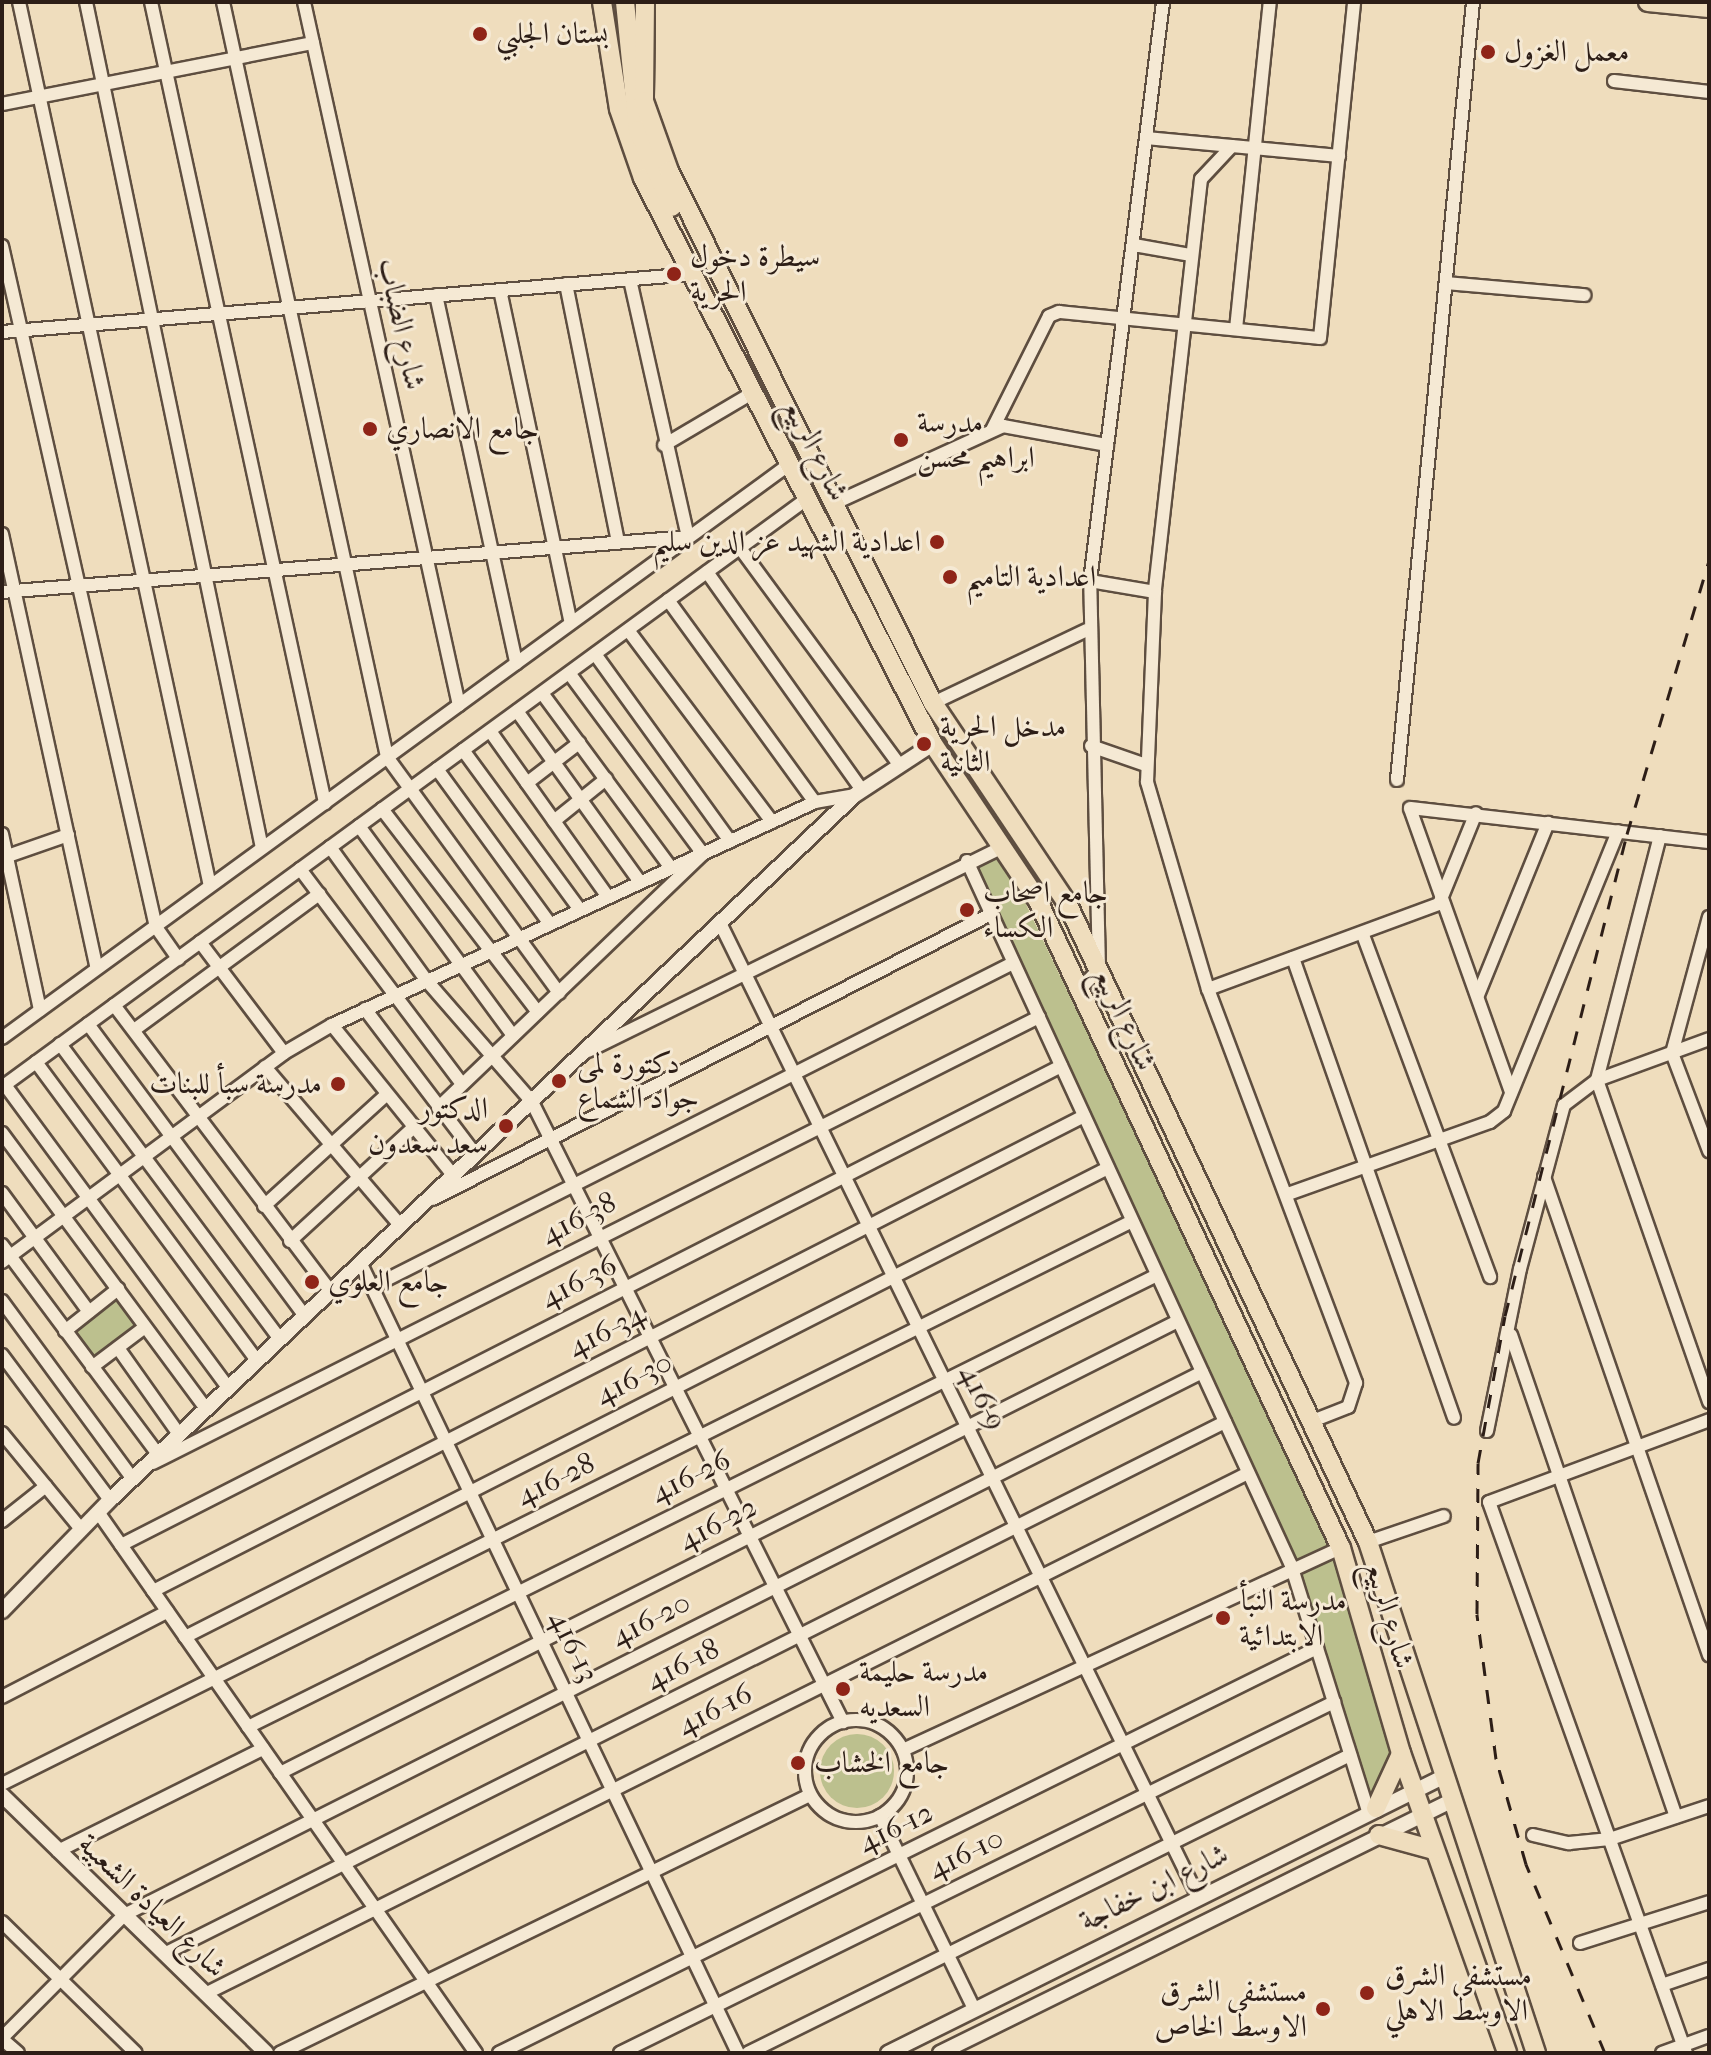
<!DOCTYPE html>
<html>
<head>
<meta charset="utf-8">
<style>
  body { margin:0 }
  #map { position:relative; width:1711px; height:2055px; overflow:hidden; background:#efddbd; font-family:"IM FELL French Canon",Amiri,serif }
  div>[style] { position:absolute }
  [style*='--x'] { left:calc(var(--x)*1px); top:calc(var(--y)*1px); width:calc(var(--w)*1px); rotate:calc(var(--a)*1deg) }
  .green>* { inset:0; background:#bcc08e; transform-origin:0 0 }
  .round { border-radius:50% }
  .roads { filter:drop-shadow(2px 0 #5e4e40) drop-shadow(-2px 0 #5e4e40) drop-shadow(0 2px #5e4e40) drop-shadow(0 -2px #5e4e40) }
  .minor>* { height:12px; margin:-6px; padding:0 6px; transform-origin:6px; border-radius:6px; background:#f5e9d4 }
  .minor>.ring { margin:-6px; padding:0; box-sizing:content-box; background:none; border:12px solid #f5e9d4; border-radius:50% }
  .tertiary>* { height:14px; margin:-7px; padding:0 7px; transform-origin:7px; border-radius:7px; background:#f5e9d4 }
  .primary>* { height:18px; margin:-9px; padding:0 9px; transform-origin:9px; border-radius:9px; background:#efddbd }
  .rail>* { height:3px; margin-top:-1.5px; transform-origin:0; background:repeating-linear-gradient(90deg,#2d1e17 0 14px,transparent 0 28px) }
  .dots>* { width:22px; height:22px; translate:-50% -50%; box-sizing:border-box; border:4px solid #f5e9d4; border-radius:50% }
  span { translate:-50% -50%; white-space:nowrap; text-align:center; line-height:1.15; -webkit-text-stroke:6px #f5e9d4; paint-order:stroke }
  .poi-label { font-size:30px; color:#2d1e17 }
  .left { translate:0 -50%; text-align:left }
  .right { translate:-100% -50%; text-align:right }
  .street-label { font-size:30px; color:#2d1e17 }
  .frame { position:absolute; inset:0; border:4px solid #2d1e17; pointer-events:none }
</style>
</head>
<body>
<div id="map">
  <div class="green">
    <i style="clip-path:polygon(1000px 850px,1336px 1554px,1396px 1754px,1369px 1808px,1297px 1570px,970px 863px)"></i>
    <i style="left:117px;top:1292px;width:42px;height:62px;rotate:54deg"></i>
    <i class="round" style="left:820px;top:1734px;width:74px;height:74px"></i>
  </div>
  <div class="roads">
    <div class="minor">
      <i style="--x:19;--y:2;--w:904;--a:77.81"></i>
      <i style="--x:86;--y:2;--w:864;--a:78.25"></i>
      <i style="--x:151;--y:2;--w:820;--a:77.74"></i>
      <i style="--x:223;--y:2;--w:773;--a:77.74"></i>
      <i style="--x:387;--y:757;--w:292;--a:53.9"></i>
      <i style="--x:304;--y:2;--w:720;--a:77.57"></i>
      <i style="--x:1614;--y:81;--w:96;--a:6.6"></i>
      <i style="--x:2;--y:104;--w:317;--a:-11.1"></i>
      <i style="--x:1146;--y:138;--w:194;--a:5.3"></i>
      <i style="--x:1232;--y:146;--w:45;--a:133.2"></i>
      <i style="--x:1201;--y:179;--w:416;--a:96.4"></i>
      <i style="--x:1155;--y:592;--w:190;--a:92.4"></i>
      <i style="--x:1147;--y:782;--w:216;--a:73.6"></i>
      <i style="--x:1208;--y:989;--w:421;--a:69.4"></i>
      <i style="--x:1356;--y:1383;--w:25;--a:108"></i>
      <i style="--x:1348;--y:1407;--w:41;--a:158.5"></i>
      <i style="--x:1134;--y:245;--w:58;--a:10"></i>
      <i style="--x:2;--y:246;--w:698;--a:77.26"></i>
      <i style="--x:156;--y:927;--w:39;--a:55"></i>
      <i style="--x:1446;--y:283;--w:139;--a:5"></i>
      <i style="--x:566;--y:284;--w:264;--a:78.6"></i>
      <i style="--x:500;--y:290;--w:340;--a:78"></i>
      <i style="--x:436;--y:295;--w:377;--a:77.7"></i>
      <i style="--x:1236;--y:329;--w:329;--a:-84.1"></i>
      <i style="--x:2;--y:332;--w:692;--a:-4.8"></i>
      <i style="--x:992;--y:430;--w:127;--a:-63.4"></i>
      <i style="--x:1049;--y:316;--w:11;--a:-22"></i>
      <i style="--x:1059;--y:312;--w:262;--a:5.7"></i>
      <i style="--x:1320;--y:338;--w:338;--a:-84.2"></i>
      <i style="--x:664;--y:445;--w:104;--a:-30.5"></i>
      <i style="--x:835;--y:503;--w:185;--a:-24.6"></i>
      <i style="--x:1003;--y:426;--w:106;--a:10.4"></i>
      <i style="--x:2;--y:534;--w:444;--a:77.7"></i>
      <i style="--x:740;--y:548;--w:265;--a:53.7"></i>
      <i style="--x:707;--y:572;--w:267;--a:54.6"></i>
      <i style="--x:1090;--y:581;--w:66;--a:9.6"></i>
      <i style="--x:2;--y:592;--w:688;--a:-4.58"></i>
      <i style="--x:688;--y:537;--w:264;--a:-102.7"></i>
      <i style="--x:668;--y:600;--w:250;--a:54"></i>
      <i style="--x:628;--y:630;--w:240;--a:53.1"></i>
      <i style="--x:595;--y:654;--w:231;--a:54.2"></i>
      <i style="--x:542;--y:693;--w:217;--a:53.6"></i>
      <i style="--x:933;--y:703;--w:170;--a:-25.4"></i>
      <i style="--x:517;--y:711;--w:211;--a:54.3"></i>
      <i style="--x:490;--y:731;--w:204;--a:54.6"></i>
      <i style="--x:1091;--y:746;--w:58;--a:19.1"></i>
      <i style="--x:463;--y:750;--w:198;--a:53.8"></i>
      <i style="--x:437;--y:769;--w:192;--a:53.9"></i>
      <i style="--x:1397;--y:780;--w:782;--a:-84.42"></i>
      <i style="--x:527;--y:783;--w:66;--a:-37.6"></i>
      <i style="--x:382;--y:809;--w:256;--a:52.5"></i>
      <i style="--x:554;--y:821;--w:67;--a:-38.9"></i>
      <i style="--x:359;--y:826;--w:260;--a:53.7"></i>
      <i style="--x:2;--y:834;--w:180;--a:77.8"></i>
      <i style="--x:1660;--y:836;--w:252;--a:104.5"></i>
      <i style="--x:1597;--y:1080;--w:341;--a:70.8"></i>
      <i style="--x:330;--y:847;--w:165;--a:54.1"></i>
      <i style="--x:427;--y:981;--w:160;--a:49"></i>
      <i style="--x:532;--y:1102;--w:694;--a:63.36"></i>
      <i style="--x:2;--y:858;--w:70;--a:-19.2"></i>
      <i style="--x:967;--y:861;--w:775;--a:65.29"></i>
      <i style="--x:1291;--y:1565;--w:258;--a:72.6"></i>
      <i style="--x:300;--y:869;--w:269;--a:53"></i>
      <i style="--x:1709;--y:917;--w:141;--a:105.2"></i>
      <i style="--x:1672;--y:1053;--w:105;--a:69.3"></i>
      <i style="--x:720;--y:923;--w:1083;--a:63.86"></i>
      <i style="--x:1363;--y:935;--w:365;--a:69.6"></i>
      <i style="--x:200;--y:942;--w:139;--a:52.9"></i>
      <i style="--x:1293;--y:958;--w:487;--a:70.7"></i>
      <i style="--x:1208;--y:989;--w:246;--a:-20.2"></i>
      <i style="--x:1439;--y:904;--w:98;--a:-67.9"></i>
      <i style="--x:1079;--y:990;--w:29;--a:-46"></i>
      <i style="--x:1099;--y:969;--w:388;--a:-91.3"></i>
      <i style="--x:1090;--y:581;--w:584;--a:-82.81"></i>
      <i style="--x:1478;--y:995;--w:186;--a:-67.9"></i>
      <i style="--x:114;--y:1005;--w:360;--a:52.9"></i>
      <i style="--x:365;--y:1009;--w:183;--a:52.8"></i>
      <i style="--x:88;--y:1024;--w:364;--a:53.4"></i>
      <i style="--x:332;--y:1025;--w:194;--a:51.1"></i>
      <i style="--x:134;--y:1030;--w:230;--a:-36.3"></i>
      <i style="--x:2;--y:1038;--w:976;--a:-36.08"></i>
      <i style="--x:60;--y:1044;--w:368;--a:53.3"></i>
      <i style="--x:588;--y:1051;--w:464;--a:-26.2"></i>
      <i style="--x:36;--y:1062;--w:372;--a:53.5"></i>
      <i style="--x:265;--y:1067;--w:209;--a:49.5"></i>
      <i style="--x:5;--y:1085;--w:376;--a:53.6"></i>
      <i style="--x:2;--y:1087;--w:998;--a:-36.16"></i>
      <i style="--x:1511;--y:1092;--w:301;--a:-109.6"></i>
      <i style="--x:1410;--y:808;--w:301;--a:6.5"></i>
      <i style="--x:438;--y:1108;--w:367;--a:-43.8"></i>
      <i style="--x:703;--y:854;--w:225;--a:-126.5"></i>
      <i style="--x:2;--y:1133;--w:343;--a:53.5"></i>
      <i style="--x:1544;--y:1177;--w:506;--a:70.96"></i>
      <i style="--x:2;--y:1193;--w:147;--a:53.8"></i>
      <i style="--x:1288;--y:1194;--w:214;--a:-19.6"></i>
      <i style="--x:1490;--y:1122;--w:18;--a:-38"></i>
      <i style="--x:1504;--y:1111;--w:302;--a:-67.8"></i>
      <i style="--x:433;--y:1199;--w:627;--a:-27.06"></i>
      <i style="--x:264;--y:1206;--w:164;--a:-42.3"></i>
      <i style="--x:290;--y:1241;--w:166;--a:-42.6"></i>
      <i style="--x:2;--y:1245;--w:261;--a:53.3"></i>
      <i style="--x:2;--y:1262;--w:351;--a:-36.5"></i>
      <i style="--x:284;--y:1053;--w:56;--a:-30.3"></i>
      <i style="--x:332;--y:1025;--w:532;--a:-24.78"></i>
      <i style="--x:815;--y:802;--w:41;--a:-9.9"></i>
      <i style="--x:361;--y:1264;--w:874;--a:64.46"></i>
      <i style="--x:372;--y:1287;--w:718;--a:-26.81"></i>
      <i style="--x:2;--y:1301;--w:220;--a:53.7"></i>
      <i style="--x:65;--y:1331;--w:68;--a:-38.4"></i>
      <i style="--x:1511;--y:1335;--w:509;--a:71.1"></i>
      <i style="--x:118;--y:1348;--w:105;--a:54.7"></i>
      <i style="--x:2;--y:1355;--w:181;--a:53.3"></i>
      <i style="--x:92;--y:1367;--w:66;--a:-37"></i>
      <i style="--x:1487;--y:1431;--w:165;--a:-78.5"></i>
      <i style="--x:1520;--y:1269;--w:170;--a:-75"></i>
      <i style="--x:1564;--y:1105;--w:41;--a:-37.1"></i>
      <i style="--x:1597;--y:1080;--w:119;--a:-20.1"></i>
      <i style="--x:2;--y:1433;--w:123;--a:50.6"></i>
      <i style="--x:153;--y:1463;--w:992;--a:-26.72"></i>
      <i style="--x:98;--y:1512;--w:660;--a:55.06"></i>
      <i style="--x:2;--y:1521;--w:56;--a:-38.5"></i>
      <i style="--x:1368;--y:1542;--w:80;--a:-18.9"></i>
      <i style="--x:121;--y:1545;--w:1055;--a:-27"></i>
      <i style="--x:153;--y:1591;--w:1045;--a:-27.03"></i>
      <i style="--x:185;--y:1637;--w:1035;--a:-26.94"></i>
      <i style="--x:2;--y:1697;--w:186;--a:-27.3"></i>
      <i class="ring" style="left:805px;top:1720px;width:90px;height:90px"></i>
      <i style="--x:248;--y:1727;--w:1015;--a:-26.44"></i>
      <i style="--x:903;--y:1750;--w:482;--a:-24.8"></i>
      <i style="--x:280;--y:1773;--w:1005;--a:-26.72"></i>
      <i style="--x:2;--y:1784;--w:1262;--a:-26.48"></i>
      <i style="--x:880;--y:1816;--w:212;--a:64"></i>
      <i style="--x:1533;--y:1835;--w:37;--a:13"></i>
      <i style="--x:1569;--y:1843;--w:41;--a:-5.6"></i>
      <i style="--x:1610;--y:1839;--w:104;--a:-18.4"></i>
      <i style="--x:58;--y:1851;--w:229;--a:-26.5"></i>
      <i style="--x:2;--y:1922;--w:187;--a:44.4"></i>
      <i style="--x:1580;--y:1943;--w:135;--a:-17.6"></i>
      <i style="--x:164;--y:1954;--w:1187;--a:-26.63"></i>
      <i style="--x:1662;--y:1985;--w:50;--a:-18.8"></i>
      <i style="--x:205;--y:1994;--w:1166;--a:-26.54"></i>
      <i style="--x:2;--y:2038;--w:173;--a:-45.2"></i>
      <i style="--x:124;--y:1915;--w:1207;--a:-26.73"></i>
      <i style="--x:2;--y:2039;--w:21;--a:41"></i>
      <i style="--x:280;--y:2053;--w:589;--a:-25.96"></i>
      <i style="--x:499;--y:2053;--w:913;--a:-26.34"></i>
      <i style="--x:620;--y:2053;--w:796;--a:-26.18"></i>
      <i style="--x:748;--y:2053;--w:672;--a:-26.34"></i>
      <i style="--x:1662;--y:2053;--w:50;--a:-19.9"></i>
      <i style="--x:1686;--y:2053;--w:585;--a:-109.67"></i>
      <i style="--x:1489;--y:1502;--w:235;--a:-20.4"></i>
    </div>
    <div class="tertiary">
      <i style="--x:2;--y:1611;--w:155;--a:-45.8"></i>
      <i style="--x:110;--y:1500;--w:1026;--a:-43.42"></i>
      <i style="--x:855;--y:795;--w:93;--a:-33.2"></i>
      <i style="--x:2;--y:1795;--w:369;--a:44.3"></i>
      <i style="--x:888;--y:2053;--w:622;--a:-26.44"></i>
      <i style="--x:940;--y:2053;--w:572;--a:-26.25"></i>
    </div>
    <div class="primary">
      <i style="--x:602;--y:2;--w:108;--a:81"></i>
      <i style="--x:619;--y:109;--w:73;--a:70.8"></i>
      <i style="--x:643;--y:178;--w:636;--a:62.87"></i>
      <i style="--x:933;--y:744;--w:189;--a:56.2"></i>
      <i style="--x:1038;--y:901;--w:714;--a:64.91"></i>
      <i style="--x:1341;--y:1548;--w:214;--a:73.7"></i>
      <i style="--x:1401;--y:1753;--w:318;--a:70.5"></i>
      <i style="--x:625;--y:2;--w:129;--a:84.2"></i>
      <i style="--x:638;--y:130;--w:84;--a:66.2"></i>
      <i style="--x:645;--y:2;--w:99;--a:90.6"></i>
      <i style="--x:644;--y:101;--w:74;--a:70.3"></i>
      <i style="--x:669;--y:171;--w:594;--a:63.61"></i>
      <i style="--x:933;--y:703;--w:241;--a:56.2"></i>
      <i style="--x:1067;--y:903;--w:706;--a:64.78"></i>
      <i style="--x:1368;--y:1542;--w:538;--a:71.8"></i>
      <i style="--x:1648;--y:2;--w:61;--a:5.6"></i>
      <i style="--x:1376;--y:1808;--w:57;--a:-65.2"></i>
      <i style="--x:1379;--y:1835;--w:57;--a:15.3"></i>
    </div>
  </div>
  <div class="rail">
    <i style="--x:1605;--y:2053;--w:205;--a:-112.7"></i>
    <i style="--x:1526;--y:1864;--w:109;--a:-105.9"></i>
    <i style="--x:1496;--y:1759;--w:146;--a:-97.5"></i>
    <i style="--x:1477;--y:1614;--w:151;--a:-89.6"></i>
    <i style="--x:1478;--y:1463;--w:149;--a:-79.6"></i>
    <i style="--x:1505;--y:1316;--w:497;--a:-75.8"></i>
    <i style="--x:1627;--y:834;--w:285;--a:-73.3"></i>
  </div>
  <div class="dots">
    <i style="left:480px;top:34px;background:#8f2418"></i>
    <i style="left:1488px;top:52px;background:#8f2418"></i>
    <i style="left:674px;top:274px;background:#8f2418"></i>
    <i style="left:370px;top:429px;background:#8f2418"></i>
    <i style="left:901px;top:440px;background:#8f2418"></i>
    <i style="left:937px;top:542px;background:#8f2418"></i>
    <i style="left:950px;top:577px;background:#8f2418"></i>
    <i style="left:924px;top:744px;background:#8f2418"></i>
    <i style="left:967px;top:910px;background:#8f2418"></i>
    <i style="left:559px;top:1081px;background:#8f2418"></i>
    <i style="left:338px;top:1084px;background:#8f2418"></i>
    <i style="left:506px;top:1126px;background:#8f2418"></i>
    <i style="left:312px;top:1282px;background:#8f2418"></i>
    <i style="left:1223px;top:1618px;background:#8f2418"></i>
    <i style="left:843px;top:1689px;background:#8f2418"></i>
    <i style="left:798px;top:1763px;background:#8f2418"></i>
    <i style="left:1367px;top:1993px;background:#8f2418"></i>
    <i style="left:1323px;top:2009px;background:#8f2418"></i>
  </div>
  <div class="poi-label">
    <span class="left" style="left:496px;top:34px">بستان الجلبي</span>
    <span class="left" style="left:1504px;top:52px">معمل الغزول</span>
    <span class="left" style="left:690px;top:274px">سيطرة دخول<br>الحرية</span>
    <span class="left" style="left:917px;top:440px">مدرسة<br>ابراهيم محسن</span>
    <span class="left" style="left:386px;top:429px">جامع الانصاري</span>
    <span class="right" style="left:921px;top:542px">اعدادية الشهيد عز الدين سليم</span>
    <span class="left" style="left:966px;top:577px">اعدادية التاميم</span>
    <span class="left" style="left:940px;top:744px">مدخل الحرية<br>الثانية</span>
    <span class="left" style="left:983px;top:910px">جامع اصحاب<br>الکساء</span>
    <span class="left" style="left:577px;top:1081px">دكتورة لمى<br>جواد الشماع</span>
    <span class="right" style="left:322px;top:1084px">مدرسة سبأ للبنات</span>
    <span class="right" style="left:488px;top:1126px">الدكتور<br>سعد سعدون</span>
    <span class="left" style="left:328px;top:1282px">جامع العلوي</span>
    <span class="left" style="left:1239px;top:1618px">مدرسة النبأ<br>الابتدائية</span>
    <span class="left" style="left:859px;top:1689px">مدرسة حليمة<br>السعديه</span>
    <span class="left" style="left:814px;top:1763px">جامع الخشاب</span>
    <span class="left" style="left:1385px;top:1993px">مستشفى الشرق<br>الاوسط الاهلي</span>
    <span class="right" style="left:1307px;top:2009px">مستشفى الشرق<br>الاوسط الخاص</span>
  </div>
  <div class="street-label">
    <span style="left:401px;top:324px;rotate:78deg">شارع الضباب</span>
    <span style="left:815px;top:450px;rotate:63deg">شارع الربيع</span>
    <span style="left:1124px;top:1019px;rotate:65deg">شارع الربيع</span>
    <span style="left:579px;top:1219px;rotate:-27deg">416-38</span>
    <span style="left:579px;top:1282px;rotate:-27deg">416-36</span>
    <span style="left:607px;top:1331px;rotate:-27deg">416-34</span>
    <span style="left:634px;top:1379px;rotate:-27deg">416-30</span>
    <span style="left:982px;top:1398px;rotate:64deg">416-9</span>
    <span style="left:691px;top:1477px;rotate:-26deg">416-26</span>
    <span style="left:556px;top:1480px;rotate:-26deg">416-28</span>
    <span style="left:718px;top:1524px;rotate:-27deg">416-22</span>
    <span style="left:1389px;top:1615px;rotate:74deg">شارع الربيع</span>
    <span style="left:651px;top:1620px;rotate:-27deg">416-20</span>
    <span style="left:573px;top:1647px;rotate:64deg">416-13</span>
    <span style="left:683px;top:1665px;rotate:-27deg">416-18</span>
    <span style="left:715px;top:1710px;rotate:-27deg">416-16</span>
    <span style="left:896px;top:1828px;rotate:-26deg">416-12</span>
    <span style="left:966px;top:1854px;rotate:-26deg">416-10</span>
    <span style="left:1154px;top:1888px;rotate:-26deg">شارع ابن خفاجة</span>
    <span style="left:152px;top:1906px;rotate:44deg">شارع العيادة الشعبية</span>
  </div>
  <div class="frame"></div>
</div>
</body>
</html>
